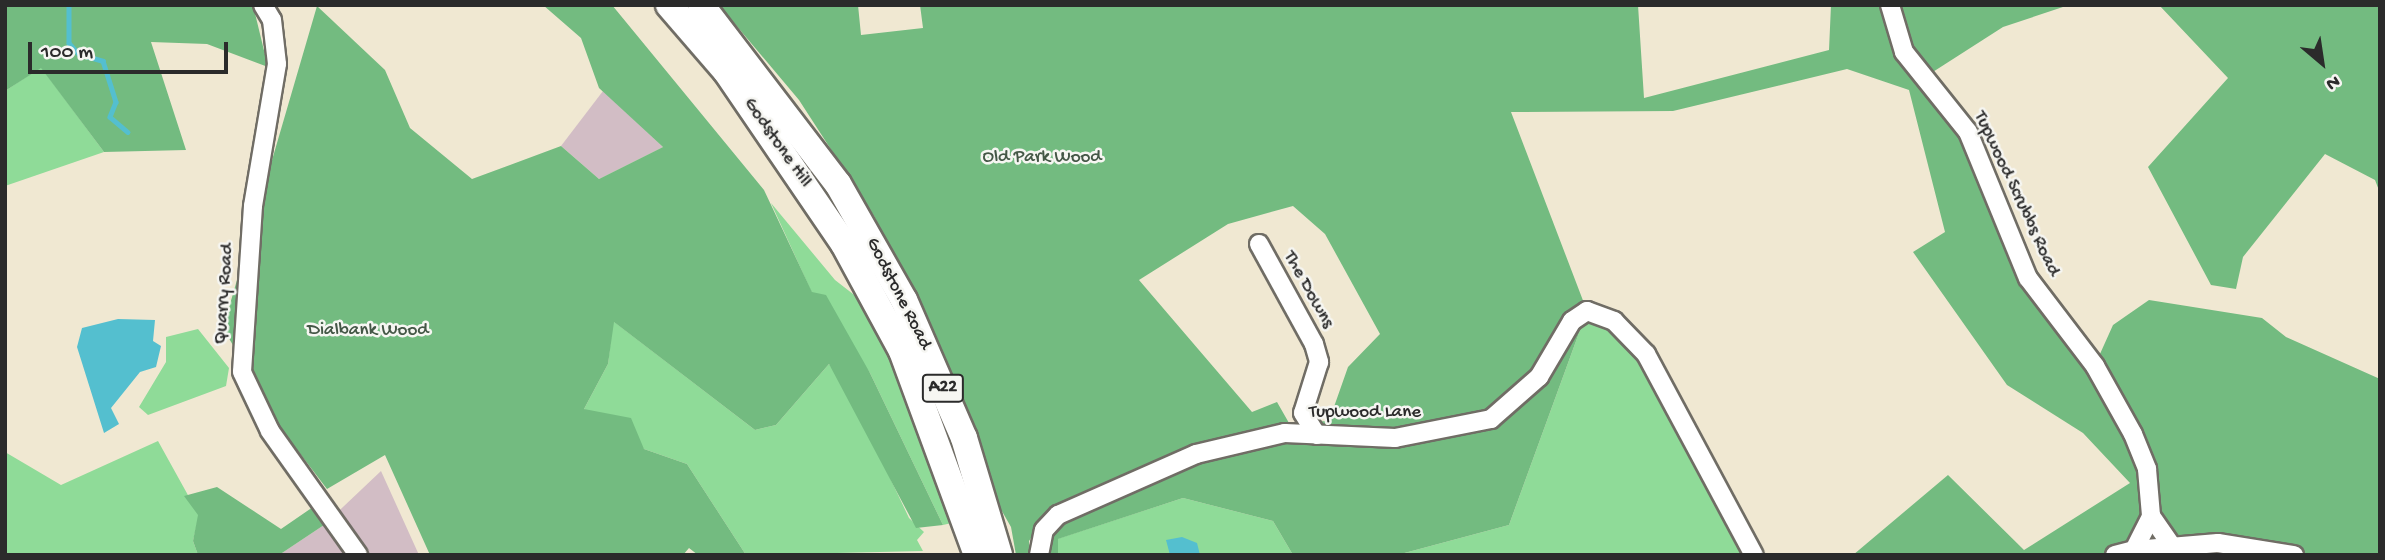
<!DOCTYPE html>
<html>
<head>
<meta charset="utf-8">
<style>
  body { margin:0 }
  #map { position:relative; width:2385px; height:560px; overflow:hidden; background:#f0e8d2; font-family:"Gochi Hand",sans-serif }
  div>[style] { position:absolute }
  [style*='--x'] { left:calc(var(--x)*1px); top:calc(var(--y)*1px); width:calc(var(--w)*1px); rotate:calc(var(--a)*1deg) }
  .industrial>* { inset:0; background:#d2bdc5 }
  .green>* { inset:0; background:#8fdb98 }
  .forest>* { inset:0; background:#73bb80 }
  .water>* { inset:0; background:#54bfcf }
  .stream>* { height:4.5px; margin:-2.25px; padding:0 2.25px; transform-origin:2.25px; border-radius:2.25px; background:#54bfcf }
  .roads { filter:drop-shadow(2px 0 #706d65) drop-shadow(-2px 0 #706d65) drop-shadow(0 2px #706d65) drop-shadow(0 -2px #706d65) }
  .minor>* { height:18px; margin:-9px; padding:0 9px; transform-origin:9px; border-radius:9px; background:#fff }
  .highway>* { height:26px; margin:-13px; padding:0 13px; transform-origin:13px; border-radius:13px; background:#fff }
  span { translate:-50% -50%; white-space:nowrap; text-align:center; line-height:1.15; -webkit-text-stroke:5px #f6f6f2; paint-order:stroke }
  .shield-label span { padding:2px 5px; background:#f6f6f2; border:2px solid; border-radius:5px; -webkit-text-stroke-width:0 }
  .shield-label { font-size:18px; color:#2b2b2b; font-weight:700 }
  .street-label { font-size:19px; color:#2b2b2b }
  .park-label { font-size:19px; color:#445746 }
  .frame { position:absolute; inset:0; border:7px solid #2b2b2b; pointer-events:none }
  .north { position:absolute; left:2287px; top:28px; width:70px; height:70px; -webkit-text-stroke:5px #f6f6f2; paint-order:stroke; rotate:151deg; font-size:19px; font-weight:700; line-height:28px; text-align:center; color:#2b2b2b }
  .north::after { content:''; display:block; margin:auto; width:24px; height:32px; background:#2b2b2b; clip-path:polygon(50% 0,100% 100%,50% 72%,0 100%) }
  .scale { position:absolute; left:28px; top:42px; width:200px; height:32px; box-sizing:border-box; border:4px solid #2b2b2b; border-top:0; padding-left:9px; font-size:21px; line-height:24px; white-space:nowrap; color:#2b2b2b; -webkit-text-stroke:5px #f6f6f2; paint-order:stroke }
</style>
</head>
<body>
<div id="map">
  <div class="industrial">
    <i style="clip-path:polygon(603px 91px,663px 147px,599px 179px,561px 146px)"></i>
    <i style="clip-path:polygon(381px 471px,419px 555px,279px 555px,324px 525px)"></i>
  </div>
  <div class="green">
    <i style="clip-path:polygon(41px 67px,104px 152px,5px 186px,5px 91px)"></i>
    <i style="clip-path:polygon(771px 203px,835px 280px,871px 308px,960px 521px,943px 525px,870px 373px,812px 293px)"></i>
    <i style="clip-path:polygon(1587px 311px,1614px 321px,1672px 393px,1755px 555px,1397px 555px,1509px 525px)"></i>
    <i style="clip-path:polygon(613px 321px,755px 430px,776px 425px,829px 364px,847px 387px,909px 518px,924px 532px,917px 540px,923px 551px,746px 555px,687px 464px,644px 449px,584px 409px,608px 364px)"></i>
    <i style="clip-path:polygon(198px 329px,229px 368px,226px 386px,148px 415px,139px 407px,166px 362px,166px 337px)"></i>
    <i style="clip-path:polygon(158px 441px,199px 515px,193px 541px,198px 555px,5px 555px,5px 452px,61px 485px)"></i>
    <i style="clip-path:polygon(1183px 498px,1273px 521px,1293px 555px,1058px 555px,1057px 539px)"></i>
  </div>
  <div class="forest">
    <i style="clip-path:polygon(5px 5px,253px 5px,268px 67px,207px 44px,151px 42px,186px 150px,104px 152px,41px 68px,5px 91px)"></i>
    <i style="clip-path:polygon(543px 5px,612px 5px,764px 190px,812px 292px,826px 295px,870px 373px,943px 525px,916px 528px,829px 364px,776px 425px,755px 430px,614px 322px,608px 364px,584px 409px,631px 418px,644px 449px,687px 464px,746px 555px,698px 555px,689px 548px,683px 555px,430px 555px,385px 455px,327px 489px,282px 430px,223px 328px,317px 6px,385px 70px,410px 128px,472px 179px,561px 146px,599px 179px,663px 147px,599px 88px,581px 38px)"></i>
    <i style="clip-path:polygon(evenodd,719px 5px,858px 5px,861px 35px,923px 28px,920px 5px,1638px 5px,1644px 98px,1829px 50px,1831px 5px,2069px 5px,2003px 27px,1925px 77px,1968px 132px,2028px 278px,2095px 365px,2113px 325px,2149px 300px,2262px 318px,2286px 337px,2380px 379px,2380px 555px,1853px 555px,1948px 475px,2024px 550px,2130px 483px,2083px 433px,2007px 385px,1913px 252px,1945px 232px,1909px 90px,1847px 69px,1673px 111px,1511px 112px,1587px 311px,1509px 525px,1397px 555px,1293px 555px,1273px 521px,1183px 498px,1058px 539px,1058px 555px,1044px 555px,1042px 522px,1029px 541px,1030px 555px,1016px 555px,1011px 527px,983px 478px,910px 289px,874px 216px,799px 100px,719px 5px,1293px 206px,1325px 234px,1380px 334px,1348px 367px,1329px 421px,1289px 423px,1277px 402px,1252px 412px,1139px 280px,1228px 224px,1293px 206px)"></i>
    <i style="clip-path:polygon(2159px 5px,2380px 5px,2380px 193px,2375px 180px,2325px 154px,2243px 257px,2236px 289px,2211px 285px,2148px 167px,2228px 78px)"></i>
    <i style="clip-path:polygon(217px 487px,281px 529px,313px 507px,324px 525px,279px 555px,198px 555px,193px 541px,198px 515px,184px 496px)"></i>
  </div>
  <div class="water">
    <i style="clip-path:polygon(118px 319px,155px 320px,153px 341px,161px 346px,156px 367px,140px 372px,111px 408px,119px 424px,104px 433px,77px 347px,82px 328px)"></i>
    <i style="clip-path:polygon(1182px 537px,1197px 543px,1200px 555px,1170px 555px,1166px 540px)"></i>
  </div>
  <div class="stream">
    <i style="--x:69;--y:5;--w:38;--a:90"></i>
    <i style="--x:69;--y:43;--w:15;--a:48"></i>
    <i style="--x:79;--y:54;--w:25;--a:16"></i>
    <i style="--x:103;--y:61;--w:43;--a:72.4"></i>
    <i style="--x:116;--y:102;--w:16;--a:112"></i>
    <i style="--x:110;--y:117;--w:23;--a:40"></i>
  </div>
  <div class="roads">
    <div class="minor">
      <i style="--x:263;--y:5;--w:17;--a:59"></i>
      <i style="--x:272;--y:20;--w:44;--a:83.5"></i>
      <i style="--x:277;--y:64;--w:144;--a:99.6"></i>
      <i style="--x:253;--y:206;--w:166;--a:93.8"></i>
      <i style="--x:242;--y:372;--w:65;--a:64.6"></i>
      <i style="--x:270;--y:431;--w:152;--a:54.6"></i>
      <i style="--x:1890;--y:5;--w:49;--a:73.4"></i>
      <i style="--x:1904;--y:52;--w:102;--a:51.3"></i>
      <i style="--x:1968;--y:132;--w:158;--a:67.7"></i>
      <i style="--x:2028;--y:278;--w:111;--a:52.7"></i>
      <i style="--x:2095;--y:366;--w:78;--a:60.8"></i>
      <i style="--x:2133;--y:434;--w:38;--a:68"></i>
      <i style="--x:2147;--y:469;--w:47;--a:85.1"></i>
      <i style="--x:1259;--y:244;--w:114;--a:61.2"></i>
      <i style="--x:1314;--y:344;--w:19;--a:74"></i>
      <i style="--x:1319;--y:362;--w:53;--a:107.4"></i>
      <i style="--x:1303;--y:413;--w:26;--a:58"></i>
      <i style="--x:2151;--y:516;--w:37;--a:55"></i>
      <i style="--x:2134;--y:550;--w:84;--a:-4.8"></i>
      <i style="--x:2218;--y:543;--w:77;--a:9"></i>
      <i style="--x:1039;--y:555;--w:25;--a:-79"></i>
      <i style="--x:1044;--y:530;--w:21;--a:-47"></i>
      <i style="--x:1058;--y:515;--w:151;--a:-23.8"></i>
      <i style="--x:1196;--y:454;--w:91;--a:-13.3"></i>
      <i style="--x:1285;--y:433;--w:110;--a:2.6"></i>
      <i style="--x:1395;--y:438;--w:98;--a:-11.2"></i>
      <i style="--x:1491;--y:419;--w:64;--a:-41.2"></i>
      <i style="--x:1539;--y:377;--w:65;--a:-59.5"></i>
      <i style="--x:1572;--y:321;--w:18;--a:-34"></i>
      <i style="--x:1587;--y:311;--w:29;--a:20"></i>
      <i style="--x:1614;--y:321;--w:46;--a:45.9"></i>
      <i style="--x:1646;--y:354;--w:228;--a:61.8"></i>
      <i style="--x:2115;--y:555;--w:20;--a:-15"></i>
      <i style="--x:2134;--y:550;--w:38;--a:-63"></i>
    </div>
    <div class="highway">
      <i style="--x:669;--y:5;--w:87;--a:49.2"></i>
      <i style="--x:726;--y:71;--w:209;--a:55.7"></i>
      <i style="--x:844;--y:244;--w:122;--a:61.5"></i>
      <i style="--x:902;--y:351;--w:217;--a:69.8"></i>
      <i style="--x:701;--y:5;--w:225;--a:52.6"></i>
      <i style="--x:838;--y:184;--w:133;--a:60.4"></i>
      <i style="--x:904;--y:300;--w:150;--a:66.5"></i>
      <i style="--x:964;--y:438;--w:122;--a:73.3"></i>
    </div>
  </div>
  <div class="shield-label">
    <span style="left:943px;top:388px">A22</span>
  </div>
  <div class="street-label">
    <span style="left:777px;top:143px;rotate:55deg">Godstone Hill</span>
    <span style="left:2016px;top:194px;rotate:65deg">Tupwood Scrubbs Road</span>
    <span style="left:1308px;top:290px;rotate:61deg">The Downs</span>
    <span style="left:225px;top:294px;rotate:-86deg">Quarry Road</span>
    <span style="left:898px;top:294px;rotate:63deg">Godstone Road</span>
    <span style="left:1365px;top:413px">Tupwood Lane</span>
  </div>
  <div class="park-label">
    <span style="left:1042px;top:158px">Old Park Wood</span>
    <span style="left:368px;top:331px">Dialbank Wood</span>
  </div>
  <div class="frame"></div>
  <div class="north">N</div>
  <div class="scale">100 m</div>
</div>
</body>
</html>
